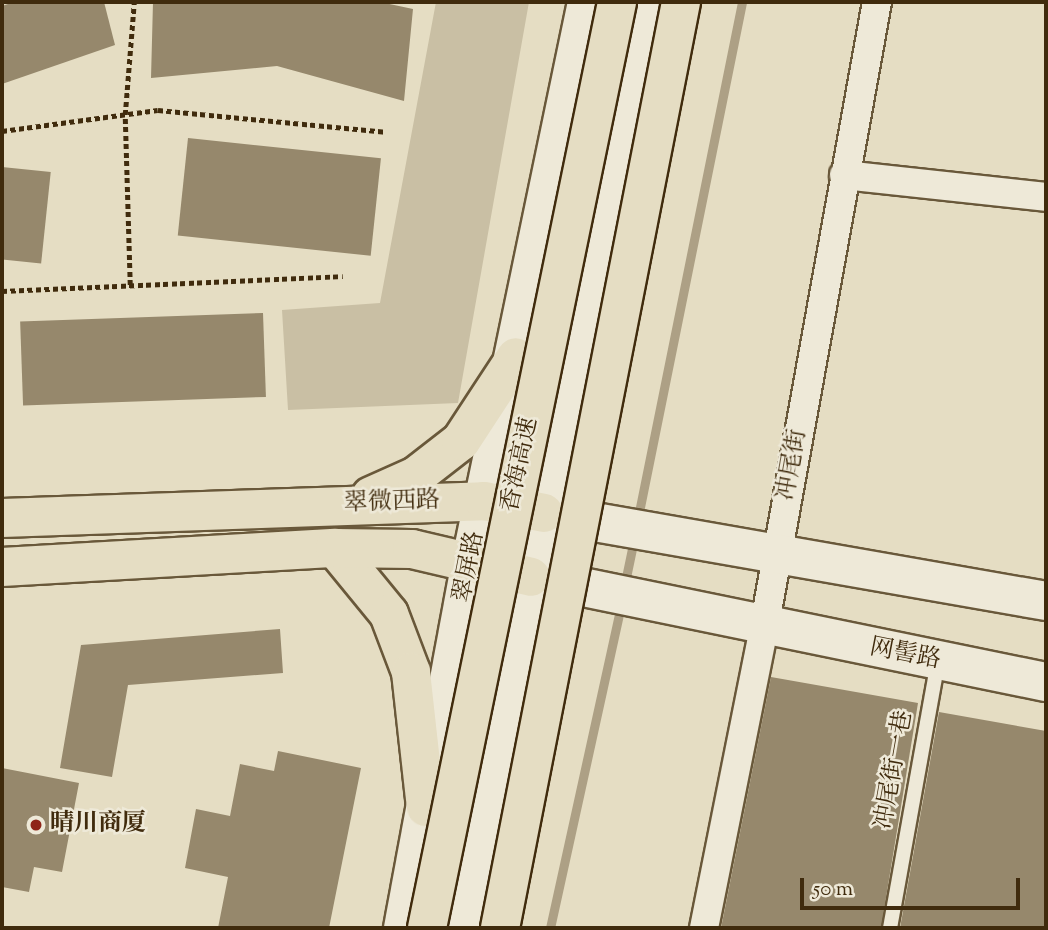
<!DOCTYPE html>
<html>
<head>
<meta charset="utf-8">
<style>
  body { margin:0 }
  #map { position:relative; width:1048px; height:930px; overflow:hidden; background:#e5ddc3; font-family:"Sorts Mill Goudy","Noto Serif SC",serif }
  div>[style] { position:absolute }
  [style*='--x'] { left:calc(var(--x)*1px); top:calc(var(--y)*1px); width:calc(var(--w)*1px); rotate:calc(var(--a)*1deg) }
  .green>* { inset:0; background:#c9bfa4 }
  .stream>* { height:9px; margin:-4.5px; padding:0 4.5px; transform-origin:4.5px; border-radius:4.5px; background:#ada085 }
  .building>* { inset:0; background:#96886c; transform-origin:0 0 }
  .path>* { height:4.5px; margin-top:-2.25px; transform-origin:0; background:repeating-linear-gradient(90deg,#402b0d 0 5px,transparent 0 8.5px) }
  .roads { filter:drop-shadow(2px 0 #69583a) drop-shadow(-2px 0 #69583a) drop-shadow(0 2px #69583a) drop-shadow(0 -2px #69583a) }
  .service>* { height:14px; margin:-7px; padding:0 7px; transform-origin:7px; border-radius:7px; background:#eee9d8 }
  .minor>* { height:28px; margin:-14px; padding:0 14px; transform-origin:14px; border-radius:14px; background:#eee9d8 }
  .secondary>* { height:38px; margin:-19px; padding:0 19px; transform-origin:19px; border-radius:19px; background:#eee9d8 }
  .primary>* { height:38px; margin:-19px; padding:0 19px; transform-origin:19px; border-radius:19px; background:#e5ddc3 }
  .bridges { filter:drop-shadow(2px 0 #402b0d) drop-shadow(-2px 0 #402b0d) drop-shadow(0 2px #402b0d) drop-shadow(0 -2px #402b0d) }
  .motorway-bridge>* { height:38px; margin:-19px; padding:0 19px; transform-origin:19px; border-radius:19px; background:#e5ddc3 }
  .dots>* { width:19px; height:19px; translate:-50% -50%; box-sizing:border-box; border:4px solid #eee9d8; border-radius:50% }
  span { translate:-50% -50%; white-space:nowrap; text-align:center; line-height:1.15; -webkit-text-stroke:5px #eee9d8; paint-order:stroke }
  .street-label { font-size:24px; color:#402b0d }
  .poi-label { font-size:24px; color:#402b0d; font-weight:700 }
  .left { translate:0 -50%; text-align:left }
  .frame { position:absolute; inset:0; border:4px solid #402b0d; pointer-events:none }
  .scale { position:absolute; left:800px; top:878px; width:220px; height:32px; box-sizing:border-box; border:4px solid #402b0d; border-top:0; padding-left:9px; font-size:21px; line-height:24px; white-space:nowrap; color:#402b0d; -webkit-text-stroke:5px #eee9d8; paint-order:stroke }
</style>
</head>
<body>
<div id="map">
  <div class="green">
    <i style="clip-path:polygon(436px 2px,529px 2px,458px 403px,288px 410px,282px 310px,380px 303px)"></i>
  </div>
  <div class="stream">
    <i style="--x:637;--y:522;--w:530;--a:-78.58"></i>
    <i style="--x:624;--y:587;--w:49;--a:-78.2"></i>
    <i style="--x:550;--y:928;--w:332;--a:-77.6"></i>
  </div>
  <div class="building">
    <i style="clip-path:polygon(14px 2px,104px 2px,115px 45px,2px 84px,2px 6px)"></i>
    <i style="clip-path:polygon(153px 2px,380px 2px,413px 9px,404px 101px,277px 66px,151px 78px)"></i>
    <i style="left:188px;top:138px;width:194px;height:98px;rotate:6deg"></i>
    <i style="left:2px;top:167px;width:49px;height:92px;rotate:6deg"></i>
    <i style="left:263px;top:313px;width:84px;height:243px;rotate:88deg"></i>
    <i style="clip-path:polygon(280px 629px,283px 673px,128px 685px,112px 777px,60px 768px,81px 645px)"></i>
    <i style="clip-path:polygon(771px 677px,918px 703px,881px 928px,721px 928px)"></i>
    <i style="clip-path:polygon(939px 712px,1046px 731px,1046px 928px,900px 928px)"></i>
    <i style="clip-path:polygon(278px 751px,361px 768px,329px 928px,218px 928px,228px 877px,185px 868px,196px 809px,230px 816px,240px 764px,274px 771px)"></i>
    <i style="clip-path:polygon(2px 768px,79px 783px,62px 872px,34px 867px,29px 892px,2px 887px)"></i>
  </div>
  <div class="path">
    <i style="--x:2;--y:131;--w:157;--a:-7.7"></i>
    <i style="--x:158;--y:110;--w:228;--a:5.5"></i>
    <i style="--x:130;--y:285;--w:170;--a:-91.7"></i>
    <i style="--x:125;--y:115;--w:113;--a:-85.4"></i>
    <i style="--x:2;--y:291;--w:341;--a:-2.5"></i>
  </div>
  <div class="roads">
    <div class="service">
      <i style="--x:890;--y:928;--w:270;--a:-79.8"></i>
    </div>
    <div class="minor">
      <i style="--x:844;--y:175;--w:203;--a:6.2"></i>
      <i style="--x:704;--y:928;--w:306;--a:-78.7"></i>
      <i style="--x:764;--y:628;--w:636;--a:-79.77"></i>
    </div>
    <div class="secondary">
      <i style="--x:549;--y:514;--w:505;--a:9.93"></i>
      <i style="--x:534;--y:577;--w:523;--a:11.59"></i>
      <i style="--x:403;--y:928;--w:369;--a:-79.5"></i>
      <i style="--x:470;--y:565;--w:575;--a:-78.26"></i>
      <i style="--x:462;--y:928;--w:944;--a:-78.82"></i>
    </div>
    <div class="primary">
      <i style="--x:371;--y:496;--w:49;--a:-24"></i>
      <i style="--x:416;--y:476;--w:57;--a:-37.9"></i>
      <i style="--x:461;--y:441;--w:100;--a:-56.8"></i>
      <i style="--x:2;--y:518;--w:482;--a:-2"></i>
      <i style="--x:484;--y:501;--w:61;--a:11.3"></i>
      <i style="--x:335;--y:548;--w:85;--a:50.7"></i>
      <i style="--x:389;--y:614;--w:62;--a:69.2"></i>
      <i style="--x:411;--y:672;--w:136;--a:83.7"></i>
      <i style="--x:2;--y:567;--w:334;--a:-3.3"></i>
      <i style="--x:335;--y:548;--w:77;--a:0.7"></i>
      <i style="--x:412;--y:549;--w:122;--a:13.2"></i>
    </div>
  </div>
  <div class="bridges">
    <div class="motorway-bridge">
      <i style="--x:427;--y:928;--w:945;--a:-78.4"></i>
      <i style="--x:500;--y:928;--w:944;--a:-78.94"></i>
    </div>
  </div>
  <div class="dots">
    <i style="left:36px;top:825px;background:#8f2418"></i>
  </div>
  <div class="street-label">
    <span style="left:521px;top:465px;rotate:-78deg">香海高速</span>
    <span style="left:793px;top:465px;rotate:-80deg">冲尾街</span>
    <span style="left:392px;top:503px;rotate:-2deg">翠微西路</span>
    <span style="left:470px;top:567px;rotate:-79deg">翠屏路</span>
    <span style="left:905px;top:655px;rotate:11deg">网髻路</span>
    <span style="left:895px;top:770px;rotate:-80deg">冲尾街一巷</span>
  </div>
  <div class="poi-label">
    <span class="left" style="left:50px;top:825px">晴川商厦</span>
  </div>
  <div class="frame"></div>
  <div class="scale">50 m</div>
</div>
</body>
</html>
